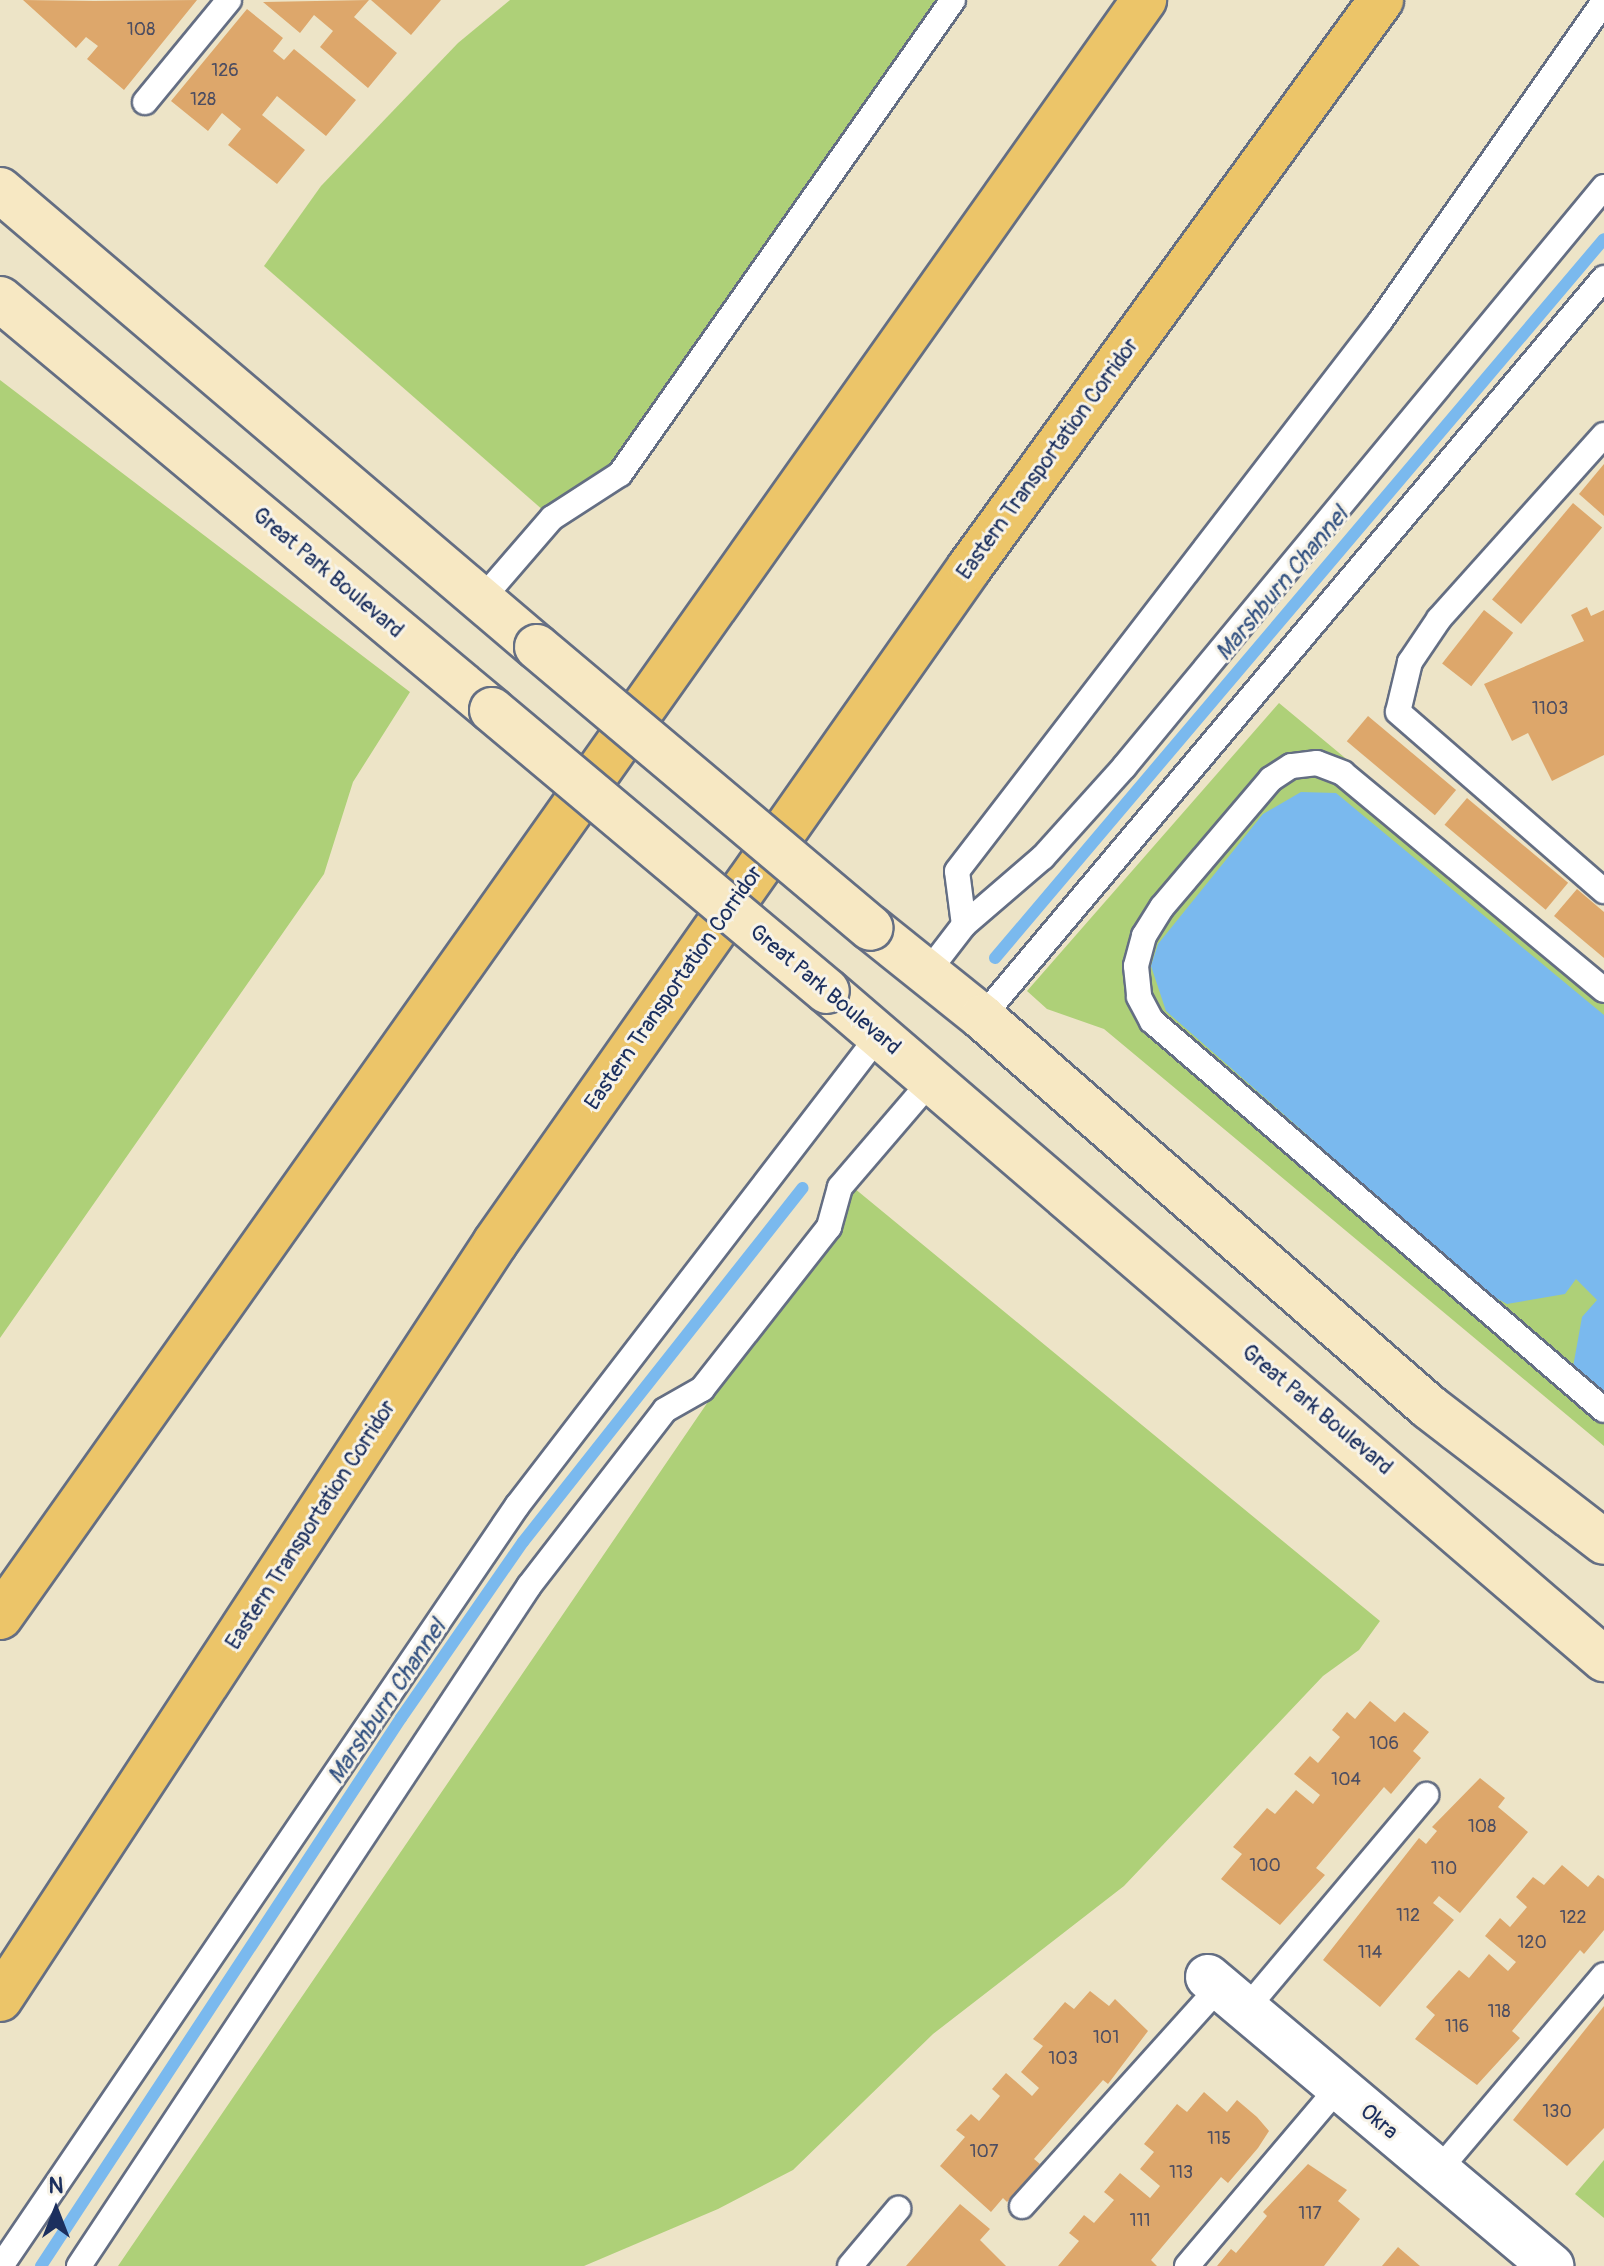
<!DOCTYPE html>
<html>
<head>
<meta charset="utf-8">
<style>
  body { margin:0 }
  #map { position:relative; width:1604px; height:2266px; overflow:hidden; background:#ede4c7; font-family:Pangolin,sans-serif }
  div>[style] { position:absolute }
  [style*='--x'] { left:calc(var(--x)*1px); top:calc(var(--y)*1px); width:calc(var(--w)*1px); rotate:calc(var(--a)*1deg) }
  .green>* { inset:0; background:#aed078 }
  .water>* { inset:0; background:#7ab9ee }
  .stream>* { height:12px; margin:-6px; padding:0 6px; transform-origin:6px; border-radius:6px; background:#7ab9ee }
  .building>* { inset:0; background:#dda76b; transform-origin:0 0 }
  .roads { filter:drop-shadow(2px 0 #646e83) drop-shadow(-2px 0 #646e83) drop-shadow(0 2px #646e83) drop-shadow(0 -2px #646e83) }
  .lane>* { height:24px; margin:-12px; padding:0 12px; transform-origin:12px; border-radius:12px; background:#fff }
  .street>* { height:44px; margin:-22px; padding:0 22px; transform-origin:22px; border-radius:22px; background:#fff }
  .secondary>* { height:44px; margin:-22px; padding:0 22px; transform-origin:22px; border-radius:22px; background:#f7e8c3 }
  .highway>* { height:44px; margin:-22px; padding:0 22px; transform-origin:22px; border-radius:22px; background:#ecc569 }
  .bridges { filter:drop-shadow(2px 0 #646e83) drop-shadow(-2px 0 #646e83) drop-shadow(0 2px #646e83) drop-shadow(0 -2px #646e83) }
  .secondary-bridge>* { height:44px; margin:-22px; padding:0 22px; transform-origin:22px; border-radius:22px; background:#f7e8c3 }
  span { translate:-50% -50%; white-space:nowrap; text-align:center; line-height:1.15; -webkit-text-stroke:6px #f7f3e8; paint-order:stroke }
  .number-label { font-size:18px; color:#4c4d61 }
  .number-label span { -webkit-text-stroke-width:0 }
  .street-label { font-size:22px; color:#1b2f5e }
  .water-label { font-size:24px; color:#335282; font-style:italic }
  .north { position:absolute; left:16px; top:2170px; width:80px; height:80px; -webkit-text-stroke:6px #f7f3e8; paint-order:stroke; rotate:0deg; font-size:22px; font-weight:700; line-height:32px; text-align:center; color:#1b2f5e }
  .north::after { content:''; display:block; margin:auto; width:28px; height:36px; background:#1b2f5e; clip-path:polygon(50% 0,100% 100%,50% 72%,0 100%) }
</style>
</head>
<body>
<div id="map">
  <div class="green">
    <i style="clip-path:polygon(510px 0,953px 0,620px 473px,552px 518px,264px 266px,321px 186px,458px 43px)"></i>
    <i style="clip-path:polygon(0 380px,410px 692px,353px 782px,324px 874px,0 1338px)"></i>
    <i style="clip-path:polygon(1279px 703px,1604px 973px,1604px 1446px,1104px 1029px,1047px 1009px,1027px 991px)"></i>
    <i style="clip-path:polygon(854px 1188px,1380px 1621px,1359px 1650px,1323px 1676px,1124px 1886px,933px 2034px,793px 2170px,718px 2209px,584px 2266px,118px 2266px)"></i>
    <i style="clip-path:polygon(1604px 2160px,1604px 2218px,1575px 2194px)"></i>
  </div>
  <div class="water">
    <i style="clip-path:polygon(1301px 792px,1336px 793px,1604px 1015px,1604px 1394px,1573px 1367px,1582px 1317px,1597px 1300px,1576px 1279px,1565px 1294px,1507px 1304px,1487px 1293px,1166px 1011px,1151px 966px,1158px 944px,1263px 814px)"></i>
  </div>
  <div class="stream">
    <i style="--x:995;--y:958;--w:942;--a:-49.74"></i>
    <i style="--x:41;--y:2266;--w:656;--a:-56.7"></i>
    <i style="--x:401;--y:1718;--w:214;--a:-55.3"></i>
    <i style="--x:523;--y:1542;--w:451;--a:-51.7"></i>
  </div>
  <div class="building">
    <i style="clip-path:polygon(23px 0,94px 1px,197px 0,124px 90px,87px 59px,98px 46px,86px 37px,76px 48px)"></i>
    <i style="clip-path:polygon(369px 0,354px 17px,397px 53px,368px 88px,320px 47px,333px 31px,314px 15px,300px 33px,263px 2px)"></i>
    <i style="clip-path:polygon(371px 0,441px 0,411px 35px)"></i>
    <i style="clip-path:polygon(247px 9px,283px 38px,273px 51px,284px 60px,294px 49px,356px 100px,326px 136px,277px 96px,262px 115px,305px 150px,277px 184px,228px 145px,241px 129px,222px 113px,208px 131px,171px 101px)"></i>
    <i style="clip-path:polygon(1604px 464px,1604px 516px,1579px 494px)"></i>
    <i style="left:1573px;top:503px;width:38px;height:126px;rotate:40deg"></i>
    <i style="clip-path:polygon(1587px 607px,1591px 616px,1604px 610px,1604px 755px,1552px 781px,1528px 733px,1512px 741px,1484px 684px,1584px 641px,1571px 615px)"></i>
    <i style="left:1484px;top:610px;width:37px;height:68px;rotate:38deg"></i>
    <i style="left:1368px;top:716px;width:115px;height:33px;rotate:40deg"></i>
    <i style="left:1467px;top:798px;width:132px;height:35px;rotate:40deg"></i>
    <i style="clip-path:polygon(1577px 889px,1604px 912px,1604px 958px,1554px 916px)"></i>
    <i style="clip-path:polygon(1370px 1701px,1395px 1722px,1404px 1712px,1429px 1732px,1413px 1751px,1421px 1758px,1391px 1794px,1384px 1787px,1316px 1868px,1325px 1875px,1280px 1925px,1221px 1879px,1242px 1854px,1233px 1847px,1267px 1808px,1275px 1814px,1296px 1790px,1313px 1804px,1320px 1795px,1294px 1774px,1310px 1756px,1318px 1763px,1340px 1737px,1332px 1730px,1347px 1712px,1355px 1719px)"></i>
    <i style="clip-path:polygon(1480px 1778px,1505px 1798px,1498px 1807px,1528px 1832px,1460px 1913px,1439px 1896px,1433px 1903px,1454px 1920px,1380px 2007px,1323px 1960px,1419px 1838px,1426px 1844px,1437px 1831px,1432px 1827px)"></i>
    <i style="clip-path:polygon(1562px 1865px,1588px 1887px,1598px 1875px,1604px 1879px,1604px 1930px,1584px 1954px,1580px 1950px,1512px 2031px,1520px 2038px,1477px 2085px,1415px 2039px,1435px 2015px,1426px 2007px,1459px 1970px,1469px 1978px,1489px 1954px,1508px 1971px,1516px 1962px,1485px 1936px,1500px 1918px,1510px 1927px,1527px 1907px,1516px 1897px,1533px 1877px,1544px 1885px)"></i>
    <i style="clip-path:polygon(1090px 1991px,1109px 2006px,1115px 1999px,1148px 2031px,1108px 2084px,1103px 2080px,1034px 2159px,1040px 2164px,1007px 2202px,1003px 2198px,991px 2212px,940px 2166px,965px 2137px,956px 2130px,971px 2114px,979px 2121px,1000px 2096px,992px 2089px,1006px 2073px,1032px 2096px,1039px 2088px,1021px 2072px,1043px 2046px,1033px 2039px,1065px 2002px,1074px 2009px)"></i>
    <i style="clip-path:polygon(1604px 2006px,1604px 2128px,1567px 2166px,1513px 2120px)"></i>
    <i style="clip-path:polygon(1204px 2092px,1227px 2112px,1237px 2100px,1257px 2117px,1269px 2131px,1258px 2148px,1228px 2183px,1221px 2177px,1151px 2260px,1157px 2266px,1058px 2266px,1079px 2241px,1069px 2233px,1084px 2215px,1094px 2223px,1114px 2200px,1104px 2192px,1120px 2173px,1150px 2198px,1160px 2186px,1140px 2169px,1154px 2152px,1144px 2144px,1177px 2104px,1187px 2112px)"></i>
    <i style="clip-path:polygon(1308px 2164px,1347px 2190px,1338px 2201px,1360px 2219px,1324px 2266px,1217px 2266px,1231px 2249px,1236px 2253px,1267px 2216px,1263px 2212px)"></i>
    <i style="clip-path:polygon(960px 2204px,990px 2229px,980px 2240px,1006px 2266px,906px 2266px)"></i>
    <i style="clip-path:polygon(1398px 2247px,1420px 2266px,1382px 2266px)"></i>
  </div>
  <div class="roads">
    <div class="lane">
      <i style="--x:145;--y:102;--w:132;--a:-50.5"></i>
      <i style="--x:1604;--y:435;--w:247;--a:131.9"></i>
      <i style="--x:1439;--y:619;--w:52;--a:124"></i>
      <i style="--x:1410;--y:662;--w:51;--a:103.5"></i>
      <i style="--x:1398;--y:712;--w:273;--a:41"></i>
      <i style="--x:482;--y:599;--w:107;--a:-49.2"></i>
      <i style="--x:552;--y:518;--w:81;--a:-32.9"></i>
      <i style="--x:620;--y:474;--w:579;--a:-54.91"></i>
      <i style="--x:964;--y:925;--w:104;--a:-40.7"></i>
      <i style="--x:1043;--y:857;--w:121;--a:-48"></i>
      <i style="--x:1124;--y:767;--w:753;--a:-50.39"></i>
      <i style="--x:927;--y:973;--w:61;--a:-52.4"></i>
      <i style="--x:964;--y:925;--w:54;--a:-97.4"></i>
      <i style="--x:957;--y:871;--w:695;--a:-52.42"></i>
      <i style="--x:1381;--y:320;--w:388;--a:-55"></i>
      <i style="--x:1604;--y:990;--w:339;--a:-140.3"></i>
      <i style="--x:1343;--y:773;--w:28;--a:-159"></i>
      <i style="--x:1317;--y:763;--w:26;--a:173"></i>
      <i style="--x:1291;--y:766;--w:24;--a:147"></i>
      <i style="--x:1271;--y:779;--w:168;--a:130.4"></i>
      <i style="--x:1162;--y:907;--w:34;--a:122"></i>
      <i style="--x:1144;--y:936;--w:31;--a:105"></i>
      <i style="--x:1136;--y:966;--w:31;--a:84"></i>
      <i style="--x:1139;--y:997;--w:27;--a:62"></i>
      <i style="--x:1152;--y:1021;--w:596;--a:40.72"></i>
      <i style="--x:982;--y:1017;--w:966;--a:-49.91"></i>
      <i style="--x:1246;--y:2009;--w:280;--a:-49.9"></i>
      <i style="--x:1437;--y:2172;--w:258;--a:-49.7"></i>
      <i style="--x:1022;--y:2206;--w:295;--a:-48"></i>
      <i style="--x:1;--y:2266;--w:919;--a:-55.83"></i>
      <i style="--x:517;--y:1506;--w:594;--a:-52.45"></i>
      <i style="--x:79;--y:2266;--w:815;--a:-56.5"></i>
      <i style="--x:529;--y:1586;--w:222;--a:-52.3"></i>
      <i style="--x:665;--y:1410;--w:43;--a:-29.6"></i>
      <i style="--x:702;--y:1389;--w:206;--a:-51.9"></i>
      <i style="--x:829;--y:1227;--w:41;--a:-74.6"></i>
      <i style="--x:840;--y:1187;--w:140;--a:-49.4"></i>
      <i style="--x:850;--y:2266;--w:75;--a:-49.9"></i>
      <i style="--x:1187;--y:2266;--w:233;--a:-49.7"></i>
    </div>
    <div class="street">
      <i style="--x:1208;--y:1977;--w:449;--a:40.1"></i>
    </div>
    <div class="secondary">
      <i style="--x:0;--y:190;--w:705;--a:40.4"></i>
      <i style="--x:0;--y:299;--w:641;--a:39.87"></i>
      <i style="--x:871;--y:928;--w:142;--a:38.7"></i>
      <i style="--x:982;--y:1017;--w:593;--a:41.1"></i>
      <i style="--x:1429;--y:1407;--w:221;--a:37.6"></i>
      <i style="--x:827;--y:991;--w:1025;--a:40.69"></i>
    </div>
    <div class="highway">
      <i style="--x:0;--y:1617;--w:1981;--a:-54.72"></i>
      <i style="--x:0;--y:1999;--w:904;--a:-56.78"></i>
      <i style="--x:495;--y:1243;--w:825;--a:-54.92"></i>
      <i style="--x:969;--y:568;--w:702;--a:-54.04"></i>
    </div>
  </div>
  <div class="bridges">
    <div class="secondary-bridge">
      <i style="--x:537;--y:647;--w:436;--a:40.1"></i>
      <i style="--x:492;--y:710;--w:437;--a:40"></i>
    </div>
  </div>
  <div class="number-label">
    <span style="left:141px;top:30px">108</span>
    <span style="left:225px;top:71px">126</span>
    <span style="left:203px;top:100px">128</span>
    <span style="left:1550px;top:709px">1103</span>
    <span style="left:1384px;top:1744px">106</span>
    <span style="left:1346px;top:1780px">104</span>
    <span style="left:1482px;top:1827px">108</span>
    <span style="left:1265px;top:1866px">100</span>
    <span style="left:1444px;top:1869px">110</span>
    <span style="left:1408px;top:1916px">112</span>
    <span style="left:1573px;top:1918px">122</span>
    <span style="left:1532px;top:1943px">120</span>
    <span style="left:1370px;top:1953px">114</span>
    <span style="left:1499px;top:2012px">118</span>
    <span style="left:1457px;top:2027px">116</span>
    <span style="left:1106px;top:2038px">101</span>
    <span style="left:1063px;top:2059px">103</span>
    <span style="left:1557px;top:2112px">130</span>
    <span style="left:1219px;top:2139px">115</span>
    <span style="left:984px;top:2152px">107</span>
    <span style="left:1181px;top:2173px">113</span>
    <span style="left:1310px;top:2214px">117</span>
    <span style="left:1140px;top:2221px">111</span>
  </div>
  <div class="street-label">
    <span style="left:1048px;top:459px;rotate:-54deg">Eastern Transportation Corridor</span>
    <span style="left:328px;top:573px;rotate:40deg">Great Park Boulevard</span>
    <span style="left:674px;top:988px;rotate:-55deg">Eastern Transportation Corridor</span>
    <span style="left:825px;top:990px;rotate:40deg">Great Park Boulevard</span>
    <span style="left:1317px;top:1410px;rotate:40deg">Great Park Boulevard</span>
    <span style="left:311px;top:1525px;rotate:-57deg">Eastern Transportation Corridor</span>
    <span style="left:1379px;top:2122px;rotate:40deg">Okra</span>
  </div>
  <div class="water-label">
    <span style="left:1282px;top:584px;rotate:-50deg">Marshburn Channel</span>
    <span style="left:387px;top:1702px;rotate:-56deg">Marshburn Channel</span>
  </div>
  <div class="north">N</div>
</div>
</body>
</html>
